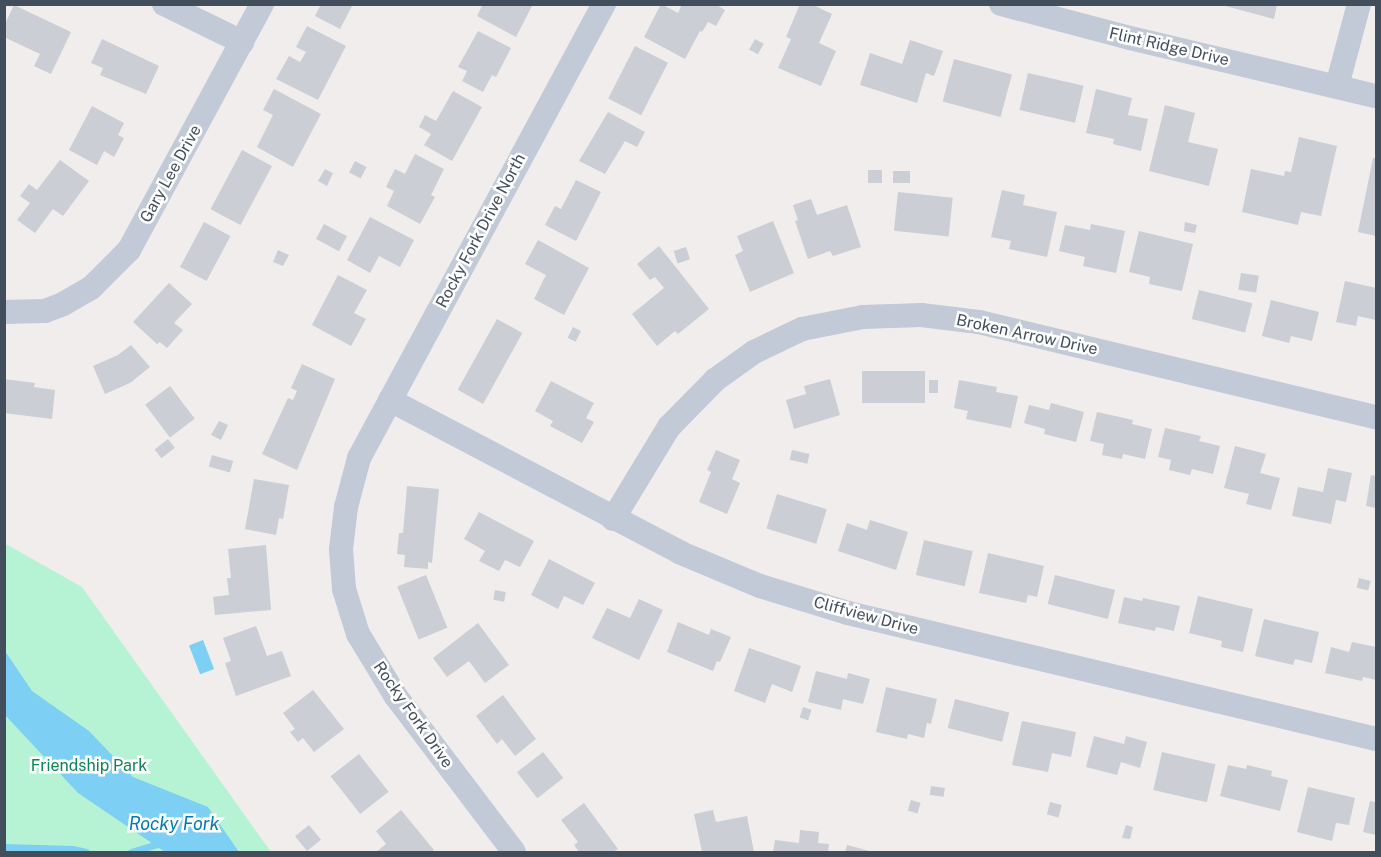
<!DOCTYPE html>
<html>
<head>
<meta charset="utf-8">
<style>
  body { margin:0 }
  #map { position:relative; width:1381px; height:857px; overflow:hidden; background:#f0edec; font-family:"Public Sans",sans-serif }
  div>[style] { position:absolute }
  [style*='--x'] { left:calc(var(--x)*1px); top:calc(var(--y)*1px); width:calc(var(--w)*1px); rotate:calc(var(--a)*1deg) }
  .green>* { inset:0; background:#b6f3d4 }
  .water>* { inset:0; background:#7ecff4; transform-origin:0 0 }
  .stream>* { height:7px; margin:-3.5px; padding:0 3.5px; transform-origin:3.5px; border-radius:3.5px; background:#7ecff4 }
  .building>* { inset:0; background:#cbced5; transform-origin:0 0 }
  .street>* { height:24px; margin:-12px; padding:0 12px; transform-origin:12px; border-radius:12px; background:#c1cad6 }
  span { translate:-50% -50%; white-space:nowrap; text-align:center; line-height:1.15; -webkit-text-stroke:5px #fff; paint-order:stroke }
  .street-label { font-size:16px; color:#434e5c }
  .park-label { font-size:16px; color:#0e8355 }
  .water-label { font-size:18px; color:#007ab2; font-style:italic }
  .frame { position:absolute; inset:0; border:6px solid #434e5c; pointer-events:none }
</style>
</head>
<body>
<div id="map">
  <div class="green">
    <i style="clip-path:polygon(4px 543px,82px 587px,271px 852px,5px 852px)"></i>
  </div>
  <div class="water">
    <i style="left:203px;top:640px;width:31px;height:15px;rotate:69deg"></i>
    <i style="clip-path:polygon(5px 651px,32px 691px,89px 731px,133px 777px,208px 807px,239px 852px,165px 852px,78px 793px,5px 715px)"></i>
  </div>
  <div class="stream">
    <i style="--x:4;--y:847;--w:68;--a:1.7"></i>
    <i style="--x:72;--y:849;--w:14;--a:12"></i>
    <i style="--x:131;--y:852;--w:34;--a:-17"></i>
  </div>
  <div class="building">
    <i style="clip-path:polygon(321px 4px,353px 4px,340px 29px,315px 16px)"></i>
    <i style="clip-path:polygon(483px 4px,533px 4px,516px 37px,477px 16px)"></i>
    <i style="clip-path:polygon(661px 4px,678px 13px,682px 4px,715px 4px,725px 10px,716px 26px,708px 22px,702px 32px,700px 31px,685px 59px,644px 37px)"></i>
    <i style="clip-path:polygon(800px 4px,811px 4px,832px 14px,819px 43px,836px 51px,821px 86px,778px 68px,791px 39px,786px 37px)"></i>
    <i style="clip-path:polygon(1218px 4px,1277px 4px,1274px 19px)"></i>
    <i style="clip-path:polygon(14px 5px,71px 32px,51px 74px,34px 66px,40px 54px,4px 37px,4px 26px)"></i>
    <i style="clip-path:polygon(307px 26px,346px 46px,318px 100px,276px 79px,289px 56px,300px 62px,306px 52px,296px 47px)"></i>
    <i style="clip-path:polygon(478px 31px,511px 48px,496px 77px,492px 75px,483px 92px,462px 81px,467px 71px,458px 67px)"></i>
    <i style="clip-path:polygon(102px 39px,159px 66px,146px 94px,100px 75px,103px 68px,91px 63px)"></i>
    <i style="left:755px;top:39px;width:10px;height:12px;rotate:29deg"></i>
    <i style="clip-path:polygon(910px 40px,943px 51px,934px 76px,926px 73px,917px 103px,860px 85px,870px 53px,902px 64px)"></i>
    <i style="left:635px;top:46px;width:37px;height:59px;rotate:27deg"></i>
    <i style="left:954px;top:59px;width:60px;height:44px;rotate:15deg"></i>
    <i style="left:1028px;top:73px;width:57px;height:38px;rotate:13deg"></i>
    <i style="clip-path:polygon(274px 89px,321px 114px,293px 167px,257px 147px,273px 115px,263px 110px)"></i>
    <i style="clip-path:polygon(1096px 89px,1132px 98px,1128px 115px,1148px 119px,1141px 151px,1113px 144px,1114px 139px,1086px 133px)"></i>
    <i style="clip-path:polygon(453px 91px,482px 107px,452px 161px,424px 145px,431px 134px,419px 127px,425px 115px,436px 121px)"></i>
    <i style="clip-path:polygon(1165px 105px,1195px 113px,1188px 142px,1218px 149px,1209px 186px,1149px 171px)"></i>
    <i style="clip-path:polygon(92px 106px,124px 123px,118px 135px,124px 138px,114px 157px,104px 151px,97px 165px,69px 150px)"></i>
    <i style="clip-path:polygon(608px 112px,645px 132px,637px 147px,625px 141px,605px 174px,579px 161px)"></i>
    <i style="clip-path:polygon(1299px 137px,1337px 146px,1321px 216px,1301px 212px,1298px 225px,1242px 212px,1251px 169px,1284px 176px,1285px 171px,1291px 172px)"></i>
    <i style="left:242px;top:150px;width:34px;height:67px;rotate:28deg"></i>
    <i style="clip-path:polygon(415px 154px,444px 169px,431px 195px,435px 197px,420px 224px,387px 206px,394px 191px,386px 187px,395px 169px,405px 174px)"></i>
    <i style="clip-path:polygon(1373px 158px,1376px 158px,1376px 236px,1358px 232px)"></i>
    <i style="clip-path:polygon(60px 160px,89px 181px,63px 216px,53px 209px,35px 233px,17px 220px,30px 203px,20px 196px,29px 184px,37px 190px)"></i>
    <i style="left:355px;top:161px;width:13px;height:13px;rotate:27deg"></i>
    <i style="clip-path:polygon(325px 169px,333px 173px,327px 186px,318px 181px)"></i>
    <i style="left:868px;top:170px;width:14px;height:13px"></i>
    <i style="left:893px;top:171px;width:17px;height:12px"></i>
    <i style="clip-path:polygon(576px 180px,601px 192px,576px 241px,545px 225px,555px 206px,561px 209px)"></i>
    <i style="clip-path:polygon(1002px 190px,1025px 195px,1023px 205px,1057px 212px,1047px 257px,1009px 249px,1011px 241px,991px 237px)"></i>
    <i style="left:898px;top:192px;width:55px;height:39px;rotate:6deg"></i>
    <i style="clip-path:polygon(811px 199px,817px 215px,847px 205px,861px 247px,833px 256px,830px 251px,808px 259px,795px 221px,798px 220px,793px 205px)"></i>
    <i style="clip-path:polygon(370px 217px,414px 240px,400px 267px,379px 256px,370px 273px,347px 260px)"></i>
    <i style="clip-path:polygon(773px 221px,794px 273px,750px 292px,735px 255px,743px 251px,737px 236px)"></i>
    <i style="left:204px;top:222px;width:30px;height:51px;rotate:28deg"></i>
    <i style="clip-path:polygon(1185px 222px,1197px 225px,1195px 233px,1184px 231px)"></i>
    <i style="left:324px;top:224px;width:26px;height:17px;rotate:28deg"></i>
    <i style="clip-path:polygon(1091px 224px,1125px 231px,1116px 273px,1083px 266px,1085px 257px,1059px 251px,1065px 225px,1090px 230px)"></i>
    <i style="clip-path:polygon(1139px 231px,1193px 244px,1182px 291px,1149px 284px,1150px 277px,1129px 272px)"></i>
    <i style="clip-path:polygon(538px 240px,589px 268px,564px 315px,534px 299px,546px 275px,525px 264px)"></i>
    <i style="clip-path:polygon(659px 246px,709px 309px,678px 334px,675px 331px,657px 346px,632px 314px,664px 288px,655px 277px,650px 280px,637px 264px)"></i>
    <i style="left:686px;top:247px;width:13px;height:13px;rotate:72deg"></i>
    <i style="clip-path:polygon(278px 250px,289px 255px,283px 266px,273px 262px)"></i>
    <i style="left:1241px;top:273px;width:18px;height:17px;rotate:9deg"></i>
    <i style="clip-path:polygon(338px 275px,367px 290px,354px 313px,366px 319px,351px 346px,312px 325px)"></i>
    <i style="clip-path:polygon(1345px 281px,1376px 288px,1376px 320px,1358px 316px,1356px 326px,1336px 322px)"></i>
    <i style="clip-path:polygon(169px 283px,192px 304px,174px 323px,183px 330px,167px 348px,160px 342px,157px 344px,133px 322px)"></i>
    <i style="left:1199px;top:290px;width:55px;height:30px;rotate:14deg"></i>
    <i style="clip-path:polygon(1271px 300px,1319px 312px,1312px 341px,1291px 336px,1289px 343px,1262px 336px)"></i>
    <i style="left:497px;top:319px;width:29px;height:81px;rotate:29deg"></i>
    <i style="left:573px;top:327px;width:9px;height:12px;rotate:27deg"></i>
    <i style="clip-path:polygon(131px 345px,150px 367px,130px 383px,105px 394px,93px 366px,118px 355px)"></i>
    <i style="clip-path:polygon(302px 364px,335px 379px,297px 470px,262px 454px,288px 398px,293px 400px,297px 391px,291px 388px)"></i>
    <i style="left:862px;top:371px;width:63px;height:32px"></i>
    <i style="clip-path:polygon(4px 379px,35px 383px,34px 387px,55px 390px,52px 419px,4px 413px)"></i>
    <i style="clip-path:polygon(830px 379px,840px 415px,794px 429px,786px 400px,806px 394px,804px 386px)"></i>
    <i style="left:929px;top:380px;width:9px;height:13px"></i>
    <i style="clip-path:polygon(959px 380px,997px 387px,996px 392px,1018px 396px,1011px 428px,966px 419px,968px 411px,954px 408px)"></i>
    <i style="clip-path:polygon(551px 381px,594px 403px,586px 418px,594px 422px,582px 443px,550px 426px,553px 421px,535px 411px)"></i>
    <i style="left:170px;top:386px;width:41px;height:31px;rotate:53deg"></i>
    <i style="clip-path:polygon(1051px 403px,1084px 412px,1076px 442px,1044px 434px,1045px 429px,1024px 423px,1029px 405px,1049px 410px)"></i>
    <i style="clip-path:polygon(1097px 412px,1133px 420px,1132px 424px,1152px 429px,1145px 459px,1123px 454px,1122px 459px,1102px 455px,1104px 444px,1090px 441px)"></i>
    <i style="clip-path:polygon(219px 421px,228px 425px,221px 440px,211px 435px)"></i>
    <i style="clip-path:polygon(1165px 428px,1201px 436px,1199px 441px,1220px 446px,1213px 474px,1192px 469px,1190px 475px,1169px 470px,1171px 460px,1158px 457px)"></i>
    <i style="left:168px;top:439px;width:11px;height:17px;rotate:52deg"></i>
    <i style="clip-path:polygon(1235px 446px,1266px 454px,1260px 473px,1280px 478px,1271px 510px,1246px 504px,1249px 494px,1224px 488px)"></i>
    <i style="clip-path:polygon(716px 450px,740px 460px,732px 479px,740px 483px,727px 514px,699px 502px,711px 472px,707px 470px)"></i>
    <i style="left:792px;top:450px;width:18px;height:10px;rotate:13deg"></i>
    <i style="left:212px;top:455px;width:22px;height:12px;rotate:16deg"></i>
    <i style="clip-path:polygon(1328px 468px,1352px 473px,1346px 502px,1336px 500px,1331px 524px,1292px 516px,1298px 487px,1323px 492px)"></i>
    <i style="clip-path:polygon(1371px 475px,1376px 476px,1376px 508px,1366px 506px)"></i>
    <i style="clip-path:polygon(254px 479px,289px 485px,283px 519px,279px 518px,276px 535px,245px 529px)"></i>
    <i style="clip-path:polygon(407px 486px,439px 489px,432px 563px,428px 562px,428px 569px,404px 567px,405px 555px,397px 554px,399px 533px,403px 533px)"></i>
    <i style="left:777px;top:494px;width:52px;height:36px;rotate:17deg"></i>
    <i style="clip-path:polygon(479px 512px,534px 541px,520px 567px,505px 560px,499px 571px,479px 561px,485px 551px,464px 539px)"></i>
    <i style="clip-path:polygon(870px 520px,908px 532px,896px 570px,838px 551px,847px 523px,867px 530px)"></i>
    <i style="left:924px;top:540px;width:50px;height:36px;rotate:13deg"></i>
    <i style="clip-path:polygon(266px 545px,271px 610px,215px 615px,213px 597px,229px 595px,227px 578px,231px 578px,228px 549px)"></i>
    <i style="clip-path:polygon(988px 553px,1044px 566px,1037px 597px,1028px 595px,1026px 603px,979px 593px)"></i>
    <i style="clip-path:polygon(549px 559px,595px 583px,583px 605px,564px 596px,558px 609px,531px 595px)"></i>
    <i style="left:426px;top:575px;width:57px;height:31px;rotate:68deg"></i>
    <i style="left:1055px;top:575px;width:62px;height:30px;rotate:14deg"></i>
    <i style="left:1359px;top:578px;width:12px;height:10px;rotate:14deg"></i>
    <i style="left:495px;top:590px;width:11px;height:10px;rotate:10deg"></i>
    <i style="clip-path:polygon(1198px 596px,1253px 609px,1243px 652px,1221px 647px,1222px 641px,1189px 633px)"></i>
    <i style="clip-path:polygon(1124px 597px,1142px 601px,1143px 598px,1180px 606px,1174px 631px,1156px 627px,1155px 631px,1118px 623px)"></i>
    <i style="clip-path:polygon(639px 599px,663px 610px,639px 660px,592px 638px,607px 608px,630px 618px)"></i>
    <i style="clip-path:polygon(1264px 619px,1319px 632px,1312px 663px,1295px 659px,1293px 665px,1255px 656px)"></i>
    <i style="clip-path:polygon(678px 622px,709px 635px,711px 629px,731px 637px,720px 662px,717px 661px,713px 671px,667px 652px)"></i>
    <i style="clip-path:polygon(478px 623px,509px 665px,485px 683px,469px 661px,447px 677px,433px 658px)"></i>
    <i style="clip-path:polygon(256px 626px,267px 656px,282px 651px,291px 676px,236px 696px,225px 663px,231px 661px,223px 638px)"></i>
    <i style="clip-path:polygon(1352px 642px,1376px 647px,1376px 680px,1363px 677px,1362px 681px,1325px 673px,1331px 647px,1349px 652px)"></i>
    <i style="clip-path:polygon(749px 648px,801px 666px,792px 692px,772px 684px,765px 703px,734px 691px)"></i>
    <i style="clip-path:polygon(816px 671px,847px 679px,848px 673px,870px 679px,863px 704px,843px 699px,841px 710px,808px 702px)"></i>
    <i style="clip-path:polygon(886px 687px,937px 699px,931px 724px,927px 723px,924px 738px,908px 734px,907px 739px,876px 732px)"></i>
    <i style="clip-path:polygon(313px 690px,344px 729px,314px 752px,303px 738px,298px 742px,290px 732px,295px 729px,283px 713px)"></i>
    <i style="clip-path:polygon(503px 695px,536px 739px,515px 756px,502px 739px,497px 744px,476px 716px)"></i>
    <i style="left:955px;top:699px;width:56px;height:30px;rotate:14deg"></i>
    <i style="left:803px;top:707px;width:9px;height:11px;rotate:18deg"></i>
    <i style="clip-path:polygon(1022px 721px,1076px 732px,1071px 757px,1052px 753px,1048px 772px,1012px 765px)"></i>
    <i style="clip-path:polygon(1094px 736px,1124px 744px,1126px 736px,1147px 742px,1140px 768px,1121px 762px,1117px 775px,1086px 767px)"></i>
    <i style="left:543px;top:752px;width:33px;height:33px;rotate:52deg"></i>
    <i style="left:1162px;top:752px;width:55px;height:39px;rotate:13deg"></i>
    <i style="left:359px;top:754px;width:48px;height:36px;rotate:52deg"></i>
    <i style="clip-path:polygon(1228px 765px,1246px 769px,1247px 765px,1272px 771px,1271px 776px,1288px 780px,1280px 811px,1220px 796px)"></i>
    <i style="left:931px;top:786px;width:14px;height:9px;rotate:8deg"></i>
    <i style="clip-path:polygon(1308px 787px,1355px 798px,1349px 825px,1336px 823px,1332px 841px,1297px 832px)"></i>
    <i style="left:911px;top:800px;width:10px;height:11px;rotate:17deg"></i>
    <i style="clip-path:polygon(1370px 801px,1376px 802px,1376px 835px,1363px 832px)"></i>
    <i style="left:1050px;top:802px;width:12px;height:13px;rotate:14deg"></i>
    <i style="clip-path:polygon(584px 803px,618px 849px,613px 852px,579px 852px,574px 845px,578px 842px,561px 820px)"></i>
    <i style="clip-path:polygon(401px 810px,434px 850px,431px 852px,376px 852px,386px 844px,376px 831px)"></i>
    <i style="clip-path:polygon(713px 810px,716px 822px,747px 816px,754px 852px,702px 852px,694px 814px)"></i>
    <i style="left:309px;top:825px;width:19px;height:18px;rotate:51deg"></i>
    <i style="clip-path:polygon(1126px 825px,1133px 827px,1130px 839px,1122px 838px)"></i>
    <i style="clip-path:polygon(800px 830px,819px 832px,818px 843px,829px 844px,828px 852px,773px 852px,775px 840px,799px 843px)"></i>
    <i style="clip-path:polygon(847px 845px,873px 852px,845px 852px)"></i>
  </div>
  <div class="street">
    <i style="--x:164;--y:4;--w:87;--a:26"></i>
    <i style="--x:1001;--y:4;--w:133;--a:14.8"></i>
    <i style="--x:1130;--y:38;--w:253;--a:13.3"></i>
    <i style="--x:1337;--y:86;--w:85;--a:-75"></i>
    <i style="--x:4;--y:312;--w:41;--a:-1.4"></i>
    <i style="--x:45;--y:311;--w:19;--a:-21"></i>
    <i style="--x:63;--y:304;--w:32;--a:-30"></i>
    <i style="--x:91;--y:288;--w:54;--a:-45"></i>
    <i style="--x:129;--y:250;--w:280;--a:-61.6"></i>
    <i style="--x:390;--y:400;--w:329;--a:27.7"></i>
    <i style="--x:681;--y:553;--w:86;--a:22.7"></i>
    <i style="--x:760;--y:586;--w:92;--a:17.1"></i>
    <i style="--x:848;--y:613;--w:543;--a:13.42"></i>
    <i style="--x:613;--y:519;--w:108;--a:-58.7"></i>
    <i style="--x:669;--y:427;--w:66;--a:-45.6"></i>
    <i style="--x:715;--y:380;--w:48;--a:-35.7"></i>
    <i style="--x:754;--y:352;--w:53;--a:-25.6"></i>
    <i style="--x:802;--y:329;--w:62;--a:-11.1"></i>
    <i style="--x:863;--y:317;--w:58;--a:-2"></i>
    <i style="--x:921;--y:315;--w:58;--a:6.9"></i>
    <i style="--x:979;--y:322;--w:408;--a:13.5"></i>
    <i style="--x:514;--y:852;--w:197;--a:-127.2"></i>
    <i style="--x:395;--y:695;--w:71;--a:-121.2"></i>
    <i style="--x:358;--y:634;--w:47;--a:-107.3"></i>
    <i style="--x:344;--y:589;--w:40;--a:-94.3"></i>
    <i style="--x:341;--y:549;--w:42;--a:-83.2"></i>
    <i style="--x:346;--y:507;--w:51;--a:-75.1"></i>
    <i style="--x:359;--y:458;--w:516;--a:-61.65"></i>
  </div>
  <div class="street-label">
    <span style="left:1169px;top:47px;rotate:13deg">Flint Ridge Drive</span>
    <span style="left:171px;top:174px;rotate:-61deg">Gary Lee Drive</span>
    <span style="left:481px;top:231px;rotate:-62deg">Rocky Fork Drive North</span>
    <span style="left:1027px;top:335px;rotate:12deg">Broken Arrow Drive</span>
    <span style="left:866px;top:616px;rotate:15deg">Cliffview Drive</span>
    <span style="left:413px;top:715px;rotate:55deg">Rocky Fork Drive</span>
  </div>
  <div class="park-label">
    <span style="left:89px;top:766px">Friendship Park</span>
  </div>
  <div class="water-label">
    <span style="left:174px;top:824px">Rocky Fork</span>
  </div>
  <div class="frame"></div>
</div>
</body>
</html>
